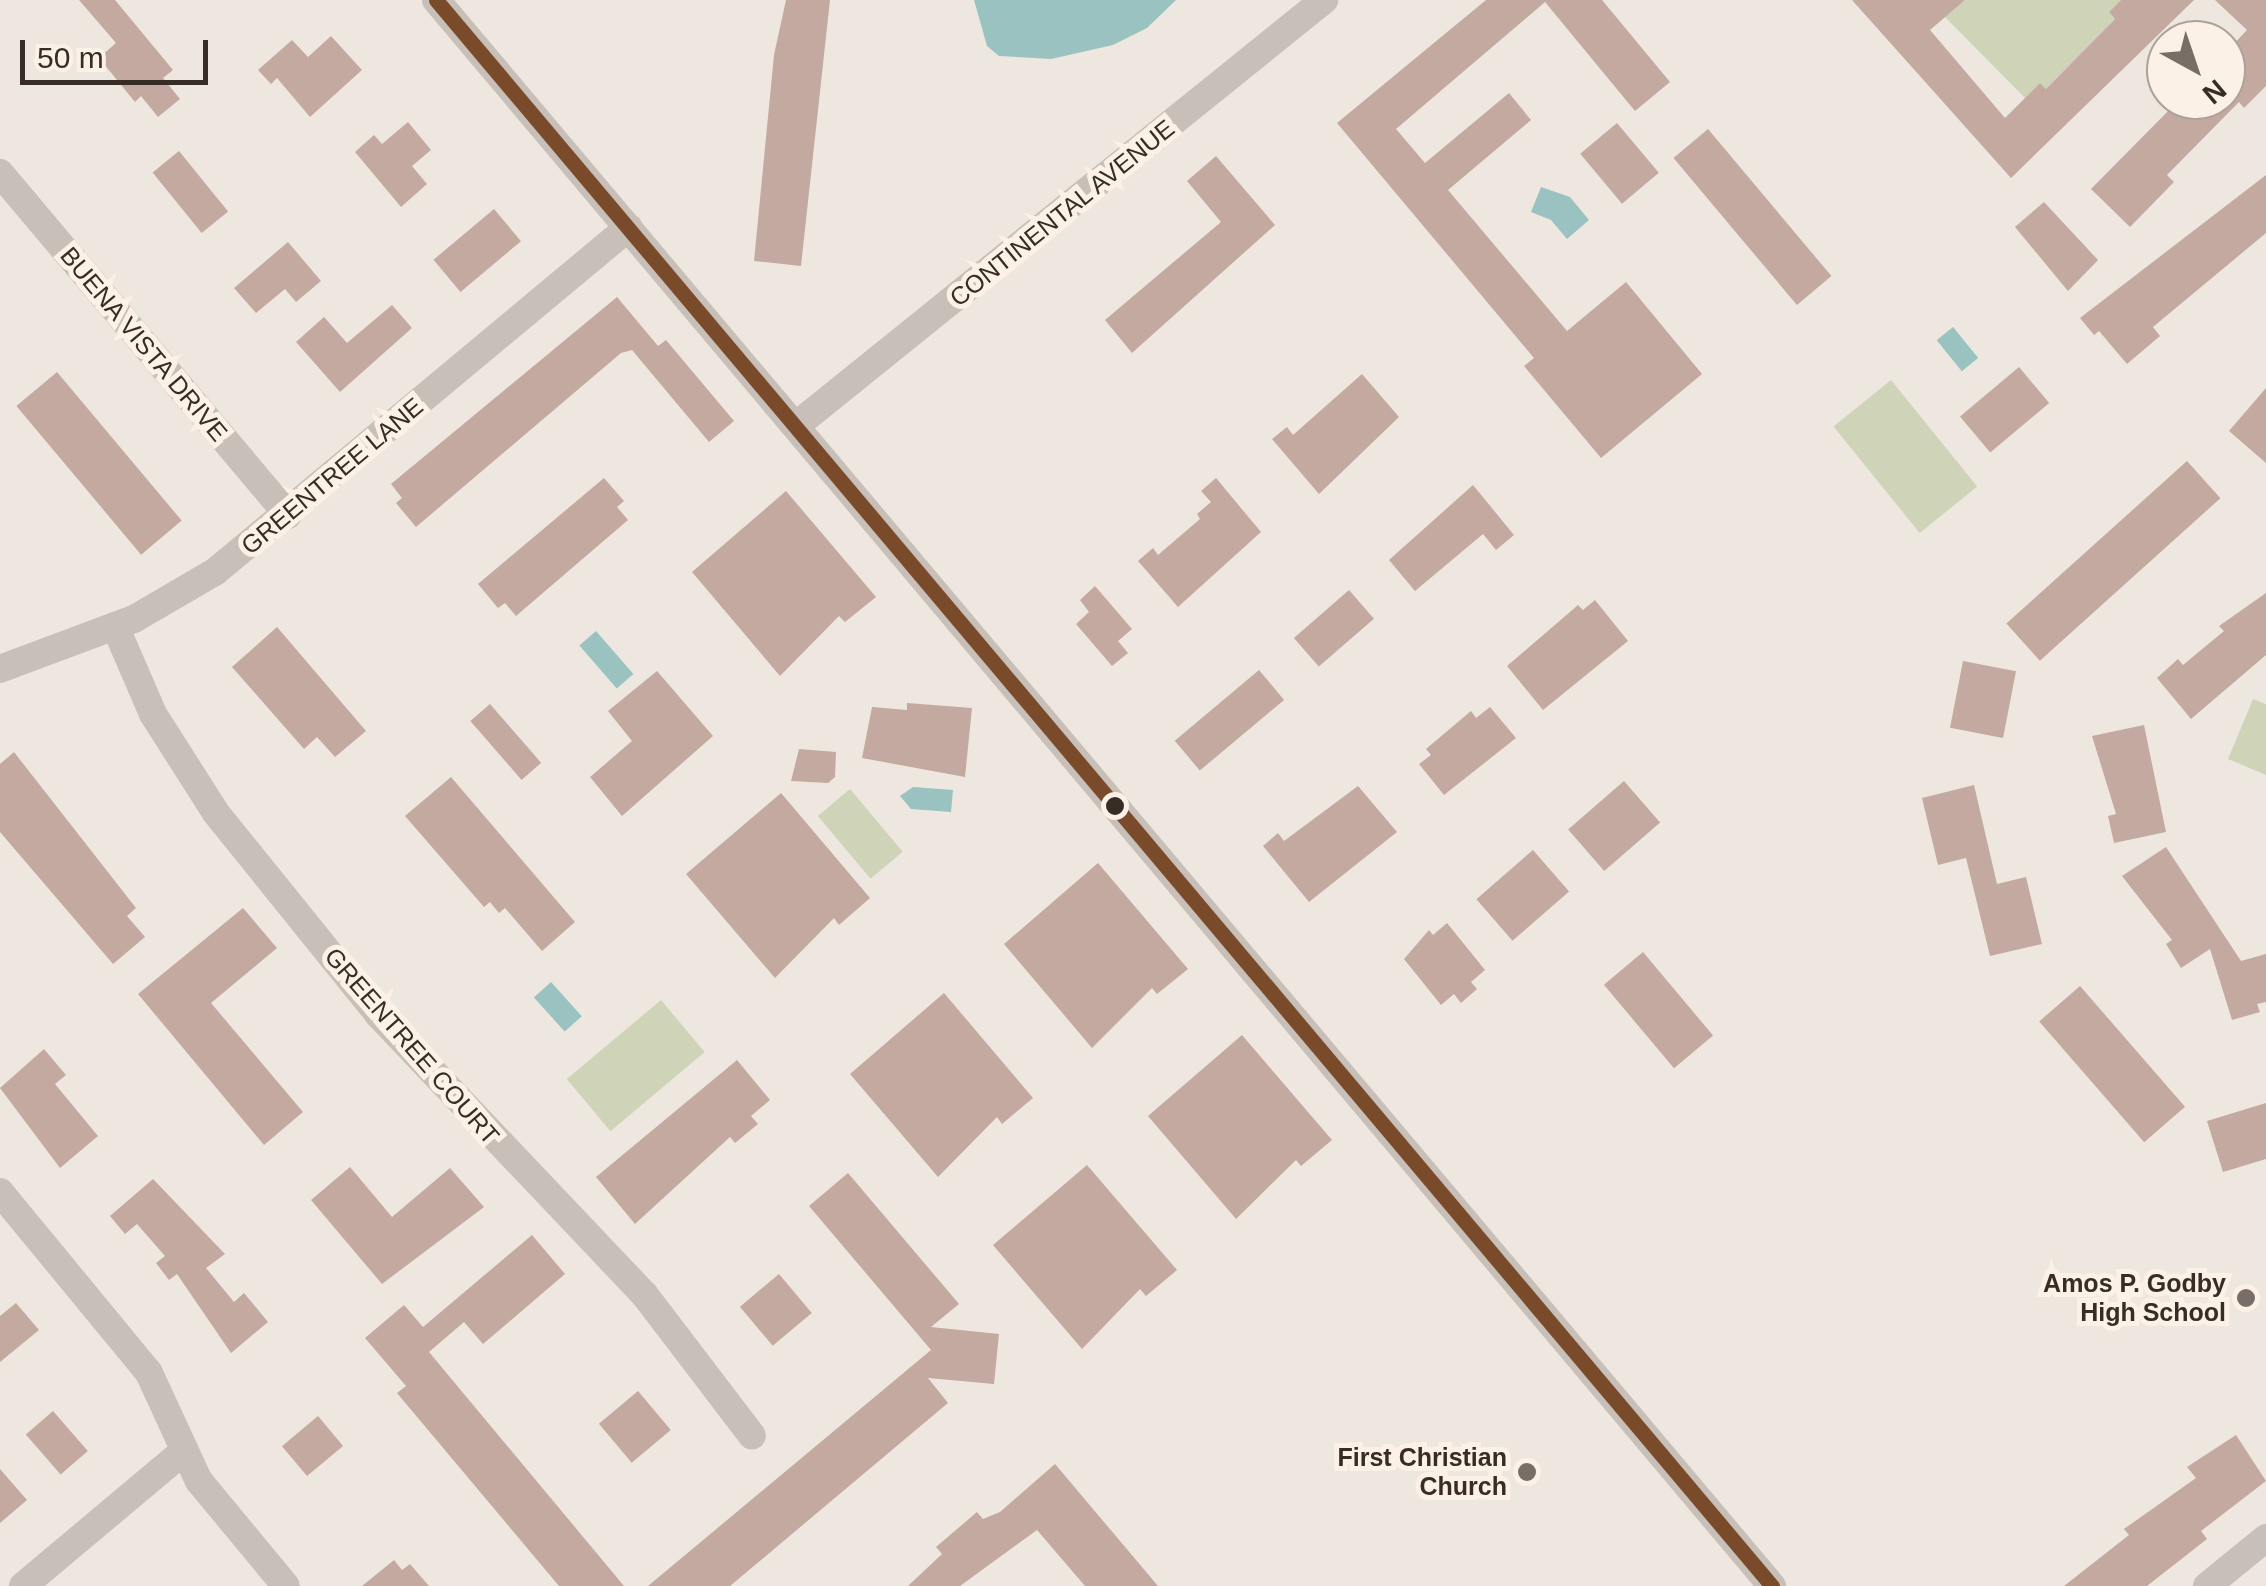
<!DOCTYPE html>
<html>
<head>
<meta charset="utf-8">
<style>
  body { margin:0 }
  #map { position:relative; width:2266px; height:1586px; overflow:hidden; background:#eee7df; font-family:Arial,sans-serif }
  div>[style] { position:absolute }
  [style*='--x'] { left:calc(var(--x)*1px); top:calc(var(--y)*1px); width:calc(var(--w)*1px); rotate:calc(var(--a)*1deg) }
  .green>* { inset:0; background:#cfd4b8; transform-origin:0 0 }
  .water>* { inset:0; background:#9ac2c1; transform-origin:0 0 }
  .building>* { inset:0; background:#c3a99f; transform-origin:0 0 }
  .minor>* { height:28px; margin:-14px; padding:0 14px; transform-origin:14px; border-radius:14px; background:#c7bfb8 }
  .bus-1>* { height:15px; margin:-7.5px; padding:0 7.5px; transform-origin:7.5px; border-radius:7.5px; background:#7a4b2a }
  .dots>* { width:28px; height:28px; translate:-50% -50%; box-sizing:border-box; border:5px solid #fbf1e6; border-radius:50% }
  span { translate:-50% -50%; white-space:nowrap; text-align:center; line-height:1.15; -webkit-text-stroke:10px #fbf1e6; paint-order:stroke }
  .street-label { font-size:25px; color:#382c26 }
  .poi-label { font-size:25px; color:#382c26; font-weight:700 }
  .right { translate:-100% -50%; text-align:right }
  .north { position:absolute; left:2146px; top:20px; width:100px; height:100px; box-sizing:border-box; background:#fbf1e6; border:2px solid #ada299; border-radius:50%; rotate:140deg; font-size:28px; font-weight:700; line-height:40px; text-align:center; color:#382c26 }
  .north::after { content:''; display:block; margin:auto; width:35px; height:45px; background:#786d67; clip-path:polygon(50% 0,100% 100%,50% 72%,0 100%) }
  .scale { position:absolute; left:20px; top:40px; width:188px; height:45px; box-sizing:border-box; border:5px solid #382c26; border-top:0; padding-left:12px; font-size:30px; line-height:35px; white-space:nowrap; color:#382c26; -webkit-text-stroke:8px #fbf1e6; paint-order:stroke }
</style>
</head>
<body>
<div id="map">
  <div class="green">
    <i style="clip-path:polygon(1965px 0,2121px 0,2109px 12px,2115px 19px,2046px 89px,2040px 83px,2025px 98px,1945px 17px)"></i>
    <i style="left:1891px;top:380px;width:137px;height:74px;rotate:51deg"></i>
    <i style="clip-path:polygon(2253px 699px,2266px 704px,2266px 775px,2228px 759px)"></i>
    <i style="left:850px;top:789px;width:82px;height:42px;rotate:50deg"></i>
    <i style="left:661px;top:1000px;width:68px;height:123px;rotate:50deg"></i>
  </div>
  <div class="water">
    <i style="clip-path:polygon(974px 0,1176px 0,1147px 28px,1113px 45px,1051px 59px,999px 56px,987px 46px)"></i>
    <i style="clip-path:polygon(1541px 187px,1570px 197px,1589px 220px,1567px 239px,1551px 220px,1531px 212px)"></i>
    <i style="left:1953px;top:327px;width:40px;height:21px;rotate:51deg"></i>
    <i style="left:596px;top:631px;width:57px;height:22px;rotate:49deg"></i>
    <i style="clip-path:polygon(913px 787px,953px 790px,951px 812px,911px 809px,900px 796px)"></i>
    <i style="left:551px;top:982px;width:46px;height:23px;rotate:48deg"></i>
  </div>
  <div class="building">
    <i style="clip-path:polygon(79px 0,115px 0,173px 70px,163px 78px,180px 99px,158px 117px,141px 96px,135px 102px,99px 58px,116px 43px)"></i>
    <i style="clip-path:polygon(786px 0,830px 0,801px 266px,754px 261px,774px 55px)"></i>
    <i style="clip-path:polygon(1486px 0,1602px 0,1670px 82px,1635px 111px,1545px 2px,1396px 129px,1425px 163px,1509px 93px,1531px 120px,1448px 190px,1567px 331px,1626px 282px,1702px 374px,1601px 458px,1524px 366px,1534px 358px,1337px 123px)"></i>
    <i style="clip-path:polygon(1852px 0,1965px 0,1930px 30px,2005px 118px,2040px 83px,2046px 89px,2115px 19px,2109px 12px,2121px 0,2194px 0,2011px 178px)"></i>
    <i style="clip-path:polygon(2215px 0,2266px 0,2266px 86px,2244px 108px,2239px 102px,2167px 175px,2174px 182px,2130px 227px,2091px 189px,2179px 100px,2226px 100px,2226px 52px,2247px 30px)"></i>
    <i style="clip-path:polygon(331px 36px,362px 70px,310px 117px,277px 78px,271px 84px,258px 70px,292px 40px,308px 57px)"></i>
    <i style="clip-path:polygon(408px 122px,431px 150px,412px 166px,427px 184px,401px 207px,355px 152px,374px 135px,382px 144px)"></i>
    <i style="left:1617px;top:123px;width:65px;height:48px;rotate:50deg"></i>
    <i style="left:1708px;top:129px;width:192px;height:45px;rotate:50deg"></i>
    <i style="left:179px;top:151px;width:78px;height:34px;rotate:51deg"></i>
    <i style="clip-path:polygon(1216px 156px,1275px 225px,1132px 353px,1105px 320px,1221px 222px,1187px 181px)"></i>
    <i style="clip-path:polygon(2266px 175px,2266px 233px,2153px 327px,2160px 336px,2127px 364px,2099px 331px,2094px 335px,2080px 318px)"></i>
    <i style="clip-path:polygon(2044px 202px,2098px 260px,2068px 291px,2015px 227px)"></i>
    <i style="left:494px;top:209px;width:42px;height:79px;rotate:50deg"></i>
    <i style="clip-path:polygon(288px 242px,321px 281px,296px 302px,285px 289px,256px 313px,234px 288px)"></i>
    <i style="clip-path:polygon(617px 297px,658px 346px,666px 340px,734px 421px,709px 442px,632px 350px,621px 353px,416px 527px,396px 503px,402px 498px,391px 484px)"></i>
    <i style="clip-path:polygon(392px 305px,412px 328px,340px 392px,296px 342px,324px 317px,347px 343px)"></i>
    <i style="left:2019px;top:367px;width:47px;height:77px;rotate:50deg"></i>
    <i style="left:57px;top:372px;width:194px;height:53px;rotate:50deg"></i>
    <i style="clip-path:polygon(1362px 374px,1399px 417px,1319px 494px,1272px 439px,1287px 427px,1293px 435px)"></i>
    <i style="clip-path:polygon(2266px 388px,2266px 463px,2229px 431px)"></i>
    <i style="left:2187px;top:461px;width:50px;height:243px;rotate:48deg"></i>
    <i style="clip-path:polygon(604px 478px,624px 501px,617px 507px,628px 520px,516px 616px,505px 603px,498px 608px,478px 584px)"></i>
    <i style="clip-path:polygon(1216px 478px,1261px 532px,1178px 607px,1138px 561px,1153px 548px,1158px 555px,1200px 519px,1197px 514px,1211px 502px,1201px 491px)"></i>
    <i style="clip-path:polygon(1473px 485px,1514px 535px,1496px 550px,1483px 534px,1415px 591px,1389px 560px)"></i>
    <i style="clip-path:polygon(786px 491px,876px 597px,845px 622px,839px 616px,780px 676px,692px 572px)"></i>
    <i style="clip-path:polygon(1095px 586px,1132px 629px,1118px 641px,1128px 653px,1112px 666px,1076px 624px,1089px 612px,1080px 600px)"></i>
    <i style="left:1349px;top:590px;width:38px;height:73px;rotate:49deg"></i>
    <i style="clip-path:polygon(2266px 593px,2266px 655px,2191px 719px,2157px 678px,2178px 659px,2183px 665px,2224px 631px,2219px 626px)"></i>
    <i style="clip-path:polygon(1595px 600px,1628px 641px,1543px 710px,1507px 666px,1578px 605px,1583px 610px)"></i>
    <i style="clip-path:polygon(277px 627px,366px 731px,335px 757px,317px 737px,304px 749px,232px 667px)"></i>
    <i style="left:1963px;top:661px;width:54px;height:68px;rotate:11deg"></i>
    <i style="left:1259px;top:670px;width:39px;height:110px;rotate:50deg"></i>
    <i style="clip-path:polygon(657px 671px,713px 736px,622px 816px,590px 777px,632px 741px,608px 711px)"></i>
    <i style="clip-path:polygon(907px 703px,972px 708px,965px 777px,862px 758px,872px 707px,907px 710px)"></i>
    <i style="left:490px;top:704px;width:78px;height:26px;rotate:49deg"></i>
    <i style="clip-path:polygon(1490px 707px,1516px 738px,1444px 795px,1419px 764px,1431px 755px,1426px 749px,1471px 711px,1476px 718px)"></i>
    <i style="clip-path:polygon(2144px 725px,2166px 832px,2114px 843px,2108px 816px,2116px 814px,2092px 736px)"></i>
    <i style="clip-path:polygon(799px 749px,836px 752px,835px 777px,828px 783px,791px 781px)"></i>
    <i style="clip-path:polygon(14px 752px,136px 908px,127px 916px,145px 937px,113px 964px,0 832px,0 764px)"></i>
    <i style="clip-path:polygon(451px 777px,575px 922px,542px 951px,505px 908px,499px 913px,490px 902px,484px 907px,405px 816px)"></i>
    <i style="left:1624px;top:781px;width:55px;height:74px;rotate:49deg"></i>
    <i style="clip-path:polygon(1974px 785px,1997px 884px,2026px 877px,2042px 944px,1990px 956px,1966px 858px,1938px 865px,1922px 798px)"></i>
    <i style="clip-path:polygon(1358px 786px,1397px 832px,1309px 902px,1263px 846px,1278px 833px,1284px 841px)"></i>
    <i style="clip-path:polygon(781px 793px,870px 898px,839px 925px,834px 918px,775px 978px,686px 874px)"></i>
    <i style="clip-path:polygon(2166px 847px,2241px 961px,2266px 954px,2266px 1002px,2257px 1004px,2260px 1012px,2232px 1020px,2210px 949px,2181px 968px,2166px 944px,2172px 940px,2122px 876px)"></i>
    <i style="left:1533px;top:850px;width:55px;height:75px;rotate:49deg"></i>
    <i style="clip-path:polygon(1098px 863px,1188px 969px,1157px 994px,1152px 988px,1092px 1048px,1004px 944px)"></i>
    <i style="clip-path:polygon(243px 908px,277px 948px,211px 1003px,303px 1112px,264px 1145px,138px 994px)"></i>
    <i style="clip-path:polygon(1447px 923px,1485px 970px,1471px 982px,1477px 989px,1461px 1003px,1454px 994px,1441px 1005px,1404px 959px,1429px 930px,1433px 935px)"></i>
    <i style="left:1643px;top:952px;width:109px;height:51px;rotate:50deg"></i>
    <i style="left:2080px;top:986px;width:160px;height:54px;rotate:49deg"></i>
    <i style="clip-path:polygon(944px 993px,1033px 1098px,1002px 1124px,997px 1117px,938px 1177px,850px 1074px)"></i>
    <i style="clip-path:polygon(1242px 1035px,1332px 1140px,1301px 1166px,1296px 1160px,1236px 1219px,1148px 1116px)"></i>
    <i style="clip-path:polygon(44px 1049px,66px 1075px,55px 1084px,98px 1136px,60px 1168px,0 1088px)"></i>
    <i style="clip-path:polygon(737px 1060px,770px 1100px,751px 1116px,758px 1124px,735px 1143px,730px 1137px,635px 1224px,596px 1177px)"></i>
    <i style="clip-path:polygon(2266px 1103px,2266px 1159px,2223px 1172px,2207px 1121px)"></i>
    <i style="clip-path:polygon(1087px 1165px,1177px 1270px,1146px 1296px,1140px 1289px,1082px 1349px,993px 1245px)"></i>
    <i style="clip-path:polygon(350px 1167px,392px 1217px,450px 1168px,484px 1207px,382px 1284px,311px 1200px)"></i>
    <i style="clip-path:polygon(848px 1173px,959px 1304px,931px 1327px,999px 1334px,994px 1384px,928px 1378px,948px 1403px,730px 1586px,648px 1586px,931px 1350px,809px 1206px)"></i>
    <i style="clip-path:polygon(153px 1179px,225px 1254px,206px 1268px,234px 1302px,244px 1293px,268px 1322px,231px 1353px,177px 1274px,169px 1280px,156px 1263px,165px 1256px,137px 1224px,125px 1234px,110px 1216px)"></i>
    <i style="clip-path:polygon(532px 1235px,565px 1274px,483px 1344px,464px 1322px,429px 1352px,624px 1586px,559px 1586px,397px 1393px,406px 1386px,365px 1338px,404px 1305px,423px 1327px)"></i>
    <i style="left:779px;top:1274px;width:51px;height:51px;rotate:50deg"></i>
    <i style="clip-path:polygon(16px 1303px,39px 1330px,0 1362px,0 1316px)"></i>
    <i style="left:638px;top:1391px;width:51px;height:51px;rotate:50deg"></i>
    <i style="left:53px;top:1411px;width:53px;height:36px;rotate:49deg"></i>
    <i style="left:318px;top:1416px;width:39px;height:47px;rotate:50deg"></i>
    <i style="clip-path:polygon(2236px 1435px,2266px 1481px,2201px 1531px,2207px 1539px,2147px 1586px,2064px 1586px,2129px 1535px,2124px 1529px,2196px 1478px,2187px 1467px)"></i>
    <i style="clip-path:polygon(1055px 1464px,1158px 1586px,1085px 1586px,1037px 1530px,960px 1586px,908px 1586px,942px 1554px,936px 1547px,977px 1512px,983px 1519px,1000px 1512px)"></i>
    <i style="clip-path:polygon(0 1469px,27px 1500px,0 1523px)"></i>
    <i style="clip-path:polygon(394px 1560px,402px 1570px,410px 1564px,429px 1586px,362px 1586px)"></i>
  </div>
  <div class="minor">
    <i style="--x:436;--y:0;--w:2074;--a:49.89"></i>
    <i style="--x:0;--y:173;--w:447;--a:49.9"></i>
    <i style="--x:798;--y:424;--w:676;--a:-38.87"></i>
    <i style="--x:115;--y:626;--w:96;--a:66.6"></i>
    <i style="--x:153;--y:714;--w:117;--a:57.5"></i>
    <i style="--x:216;--y:813;--w:260;--a:51.1"></i>
    <i style="--x:379;--y:1015;--w:385;--a:46.5"></i>
    <i style="--x:644;--y:1294;--w:178;--a:52.7"></i>
    <i style="--x:0;--y:669;--w:143;--a:-20.5"></i>
    <i style="--x:134;--y:619;--w:95;--a:-30.3"></i>
    <i style="--x:216;--y:571;--w:537;--a:-39.79"></i>
    <i style="--x:0;--y:1192;--w:234;--a:50.5"></i>
    <i style="--x:149;--y:1373;--w:119;--a:65.2"></i>
    <i style="--x:199;--y:1481;--w:136;--a:50.4"></i>
    <i style="--x:23;--y:1586;--w:210;--a:-40"></i>
    <i style="--x:2207;--y:1586;--w:76;--a:-39.1"></i>
  </div>
  <div class="bus-1">
    <i style="--x:436;--y:0;--w:2074;--a:49.89"></i>
  </div>
  <div class="dots">
    <i style="left:1115px;top:806px;background:#382c26"></i>
    <i style="left:2246px;top:1298px;background:#786d67"></i>
    <i style="left:1527px;top:1472px;background:#786d67"></i>
  </div>
  <div class="street-label">
    <span style="left:1062px;top:213px;rotate:-39deg">CONTINENTAL AVENUE</span>
    <span style="left:144px;top:344px;rotate:50deg">BUENA VISTA DRIVE</span>
    <span style="left:332px;top:476px;rotate:-40deg">GREENTREE LANE</span>
    <span style="left:412px;top:1046px;rotate:49deg">GREENTREE COURT</span>
  </div>
  <div class="poi-label">
    <span class="right" style="left:2226px;top:1298px">Amos P. Godby<br>High School</span>
    <span class="right" style="left:1507px;top:1472px">First Christian<br>Church</span>
  </div>
  <div class="north">N</div>
  <div class="scale">50 m</div>
</div>
</body>
</html>
